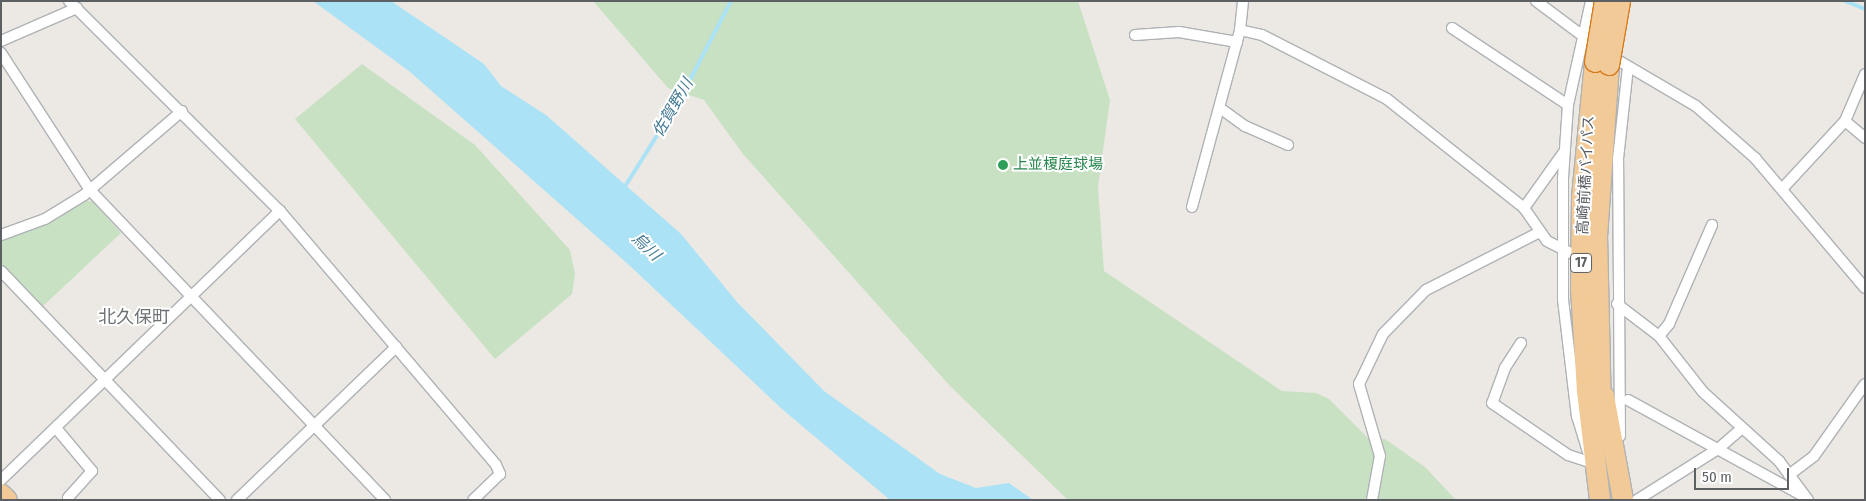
<!DOCTYPE html>
<html>
<head>
<meta charset="utf-8">
<style>
  body { margin:0 }
  #map { position:relative; width:1866px; height:501px; overflow:hidden; background:#ece9e4; font-family:"Fira Sans Condensed","Noto Sans JP",sans-serif }
  div>[style] { position:absolute }
  [style*='--x'] { left:calc(var(--x)*1px); top:calc(var(--y)*1px); width:calc(var(--w)*1px); rotate:calc(var(--a)*1deg) }
  .green>* { inset:0; background:#c8e1c3 }
  .water>* { inset:0; background:#abe2f5 }
  .stream>* { height:4px; margin:-2px; padding:0 2px; transform-origin:2px; border-radius:2px; background:#abe2f5 }
  .roads { filter:drop-shadow(1px 0 #afb2b5) drop-shadow(-1px 0 #afb2b5) drop-shadow(0 1px #afb2b5) drop-shadow(0 -1px #afb2b5) }
  .street>* { height:10px; margin:-5px; padding:0 5px; transform-origin:5px; border-radius:5px; background:#fff }
  .highway>* { height:20px; margin:-10px; padding:0 10px; transform-origin:10px; border-radius:10px; background:#f1ca97 }
  .bridges { filter:drop-shadow(1px 0 #d77a1a) drop-shadow(-1px 0 #d77a1a) drop-shadow(0 1px #d77a1a) drop-shadow(0 -1px #d77a1a) }
  .highway-bridge>* { height:20px; margin:-10px; padding:0 10px; transform-origin:10px; border-radius:10px; background:#f1ca97 }
  .dots>* { width:14px; height:14px; translate:-50% -50%; box-sizing:border-box; border:2px solid #fff; border-radius:50% }
  span { translate:-50% -50%; white-space:nowrap; text-align:center; line-height:1.15; -webkit-text-stroke:4px #fff; paint-order:stroke }
  .shield-label span { padding:1px 4px; background:#fff; border:1px solid; border-radius:4px; -webkit-text-stroke-width:0 }
  .shield-label { font-size:14px; color:#5c6063; font-weight:700 }
  .leisure-label { font-size:15px; color:#27864d }
  .left { translate:0 -50%; text-align:left }
  .street-label { font-size:15px; color:#5c6063 }
  .water-label { font-size:16px; color:#447a94; font-style:italic }
  .quarter-label { font-size:18px; color:#6d7274 }
  .frame { position:absolute; inset:0; border:2px solid #5c6063; pointer-events:none }
  .scale { position:absolute; left:1694px; top:468px; width:95px; height:22px; box-sizing:border-box; border:2px solid #5c6063; border-top:0; padding-left:6px; font-size:15px; line-height:18px; white-space:nowrap; color:#5c6063; -webkit-text-stroke:4px #fff; paint-order:stroke }
</style>
</head>
<body>
<div id="map">
  <div class="green">
    <i style="clip-path:polygon(593px 1px,1078px 1px,1110px 100px,1098px 187px,1104px 271px,1282px 391px,1316px 393px,1329px 399px,1370px 440px,1385px 439px,1425px 467px,1456px 500px,1068px 500px,950px 386px,743px 154px,704px 100px,668px 88px)"></i>
    <i style="clip-path:polygon(362px 64px,475px 145px,570px 250px,575px 274px,572px 294px,495px 359px,295px 119px)"></i>
    <i style="clip-path:polygon(84px 201px,92px 201px,121px 233px,42px 307px,1px 263px,1px 241px,53px 221px)"></i>
  </div>
  <div class="water">
    <i style="clip-path:polygon(313px 1px,391px 1px,484px 64px,501px 86px,546px 115px,681px 234px,737px 302px,824px 391px,940px 474px,976px 488px,1009px 483px,1033px 500px,890px 500px,782px 409px,629px 265px,409px 71px)"></i>
  </div>
  <div class="stream">
    <i style="--x:1845;--y:1;--w:22;--a:22"></i>
    <i style="--x:624;--y:188;--w:105;--a:-57.8"></i>
    <i style="--x:680;--y:99;--w:110;--a:-62.5"></i>
  </div>
  <div class="roads">
    <div class="street">
      <i style="--x:69;--y:1;--w:298;--a:44.9"></i>
      <i style="--x:280;--y:211;--w:333;--a:49.6"></i>
      <i style="--x:496;--y:465;--w:10;--a:66"></i>
      <i style="--x:500;--y:474;--w:37;--a:136"></i>
      <i style="--x:1536;--y:1;--w:64;--a:36.7"></i>
      <i style="--x:1452;--y:28;--w:139;--a:33.6"></i>
      <i style="--x:1240;--y:30;--w:23;--a:13"></i>
      <i style="--x:1262;--y:35;--w:140;--a:27.1"></i>
      <i style="--x:1387;--y:99;--w:175;--a:38.5"></i>
      <i style="--x:1135;--y:35;--w:44;--a:-3.9"></i>
      <i style="--x:1179;--y:32;--w:59;--a:9.8"></i>
      <i style="--x:1;--y:41;--w:83;--a:-23.5"></i>
      <i style="--x:1;--y:53;--w:163;--a:57"></i>
      <i style="--x:90;--y:190;--w:428;--a:46.4"></i>
      <i style="--x:1609;--y:55;--w:101;--a:30.4"></i>
      <i style="--x:1696;--y:106;--w:79;--a:41.4"></i>
      <i style="--x:1755;--y:158;--w:170;--a:49.8"></i>
      <i style="--x:1220;--y:108;--w:31;--a:36"></i>
      <i style="--x:1245;--y:126;--w:47;--a:23.8"></i>
      <i style="--x:1845;--y:121;--w:26;--a:40"></i>
      <i style="--x:1564;--y:152;--w:69;--a:125.5"></i>
      <i style="--x:1524;--y:208;--w:40;--a:55.1"></i>
      <i style="--x:1547;--y:241;--w:27;--a:27"></i>
      <i style="--x:1782;--y:189;--w:93;--a:-47.2"></i>
      <i style="--x:1845;--y:121;--w:51;--a:-66.9"></i>
      <i style="--x:1192;--y:207;--w:183;--a:-74.8"></i>
      <i style="--x:1240;--y:30;--w:29;--a:-84"></i>
      <i style="--x:1;--y:235;--w:47;--a:-20"></i>
      <i style="--x:45;--y:219;--w:46;--a:-31.6"></i>
      <i style="--x:84;--y:195;--w:129;--a:-40.6"></i>
      <i style="--x:1;--y:271;--w:317;--a:46.3"></i>
      <i style="--x:1617;--y:304;--w:53;--a:37.3"></i>
      <i style="--x:1659;--y:336;--w:71;--a:51.8"></i>
      <i style="--x:1703;--y:392;--w:103;--a:42.2"></i>
      <i style="--x:1779;--y:461;--w:49;--a:53.4"></i>
      <i style="--x:1659;--y:336;--w:16;--a:-50"></i>
      <i style="--x:1669;--y:324;--w:108;--a:-66.5"></i>
      <i style="--x:1521;--y:343;--w:30;--a:123"></i>
      <i style="--x:1505;--y:368;--w:37;--a:110"></i>
      <i style="--x:1492;--y:403;--w:92;--a:34.4"></i>
      <i style="--x:1568;--y:455;--w:28;--a:18"></i>
      <i style="--x:1628;--y:400;--w:200;--a:28.7"></i>
      <i style="--x:56;--y:428;--w:56;--a:50.1"></i>
      <i style="--x:92;--y:471;--w:36;--a:132"></i>
      <i style="--x:1620;--y:436;--w:277;--a:-90.4"></i>
      <i style="--x:1618;--y:159;--w:93;--a:-83.8"></i>
      <i style="--x:1588;--y:452;--w:37;--a:-107"></i>
      <i style="--x:1577;--y:417;--w:118;--a:-96.8"></i>
      <i style="--x:1563;--y:300;--w:122;--a:-90"></i>
      <i style="--x:1563;--y:178;--w:73;--a:-86.1"></i>
      <i style="--x:1568;--y:105;--w:107;--a:-77.5"></i>
      <i style="--x:1789;--y:475;--w:31;--a:-37"></i>
      <i style="--x:1814;--y:456;--w:88;--a:-54.7"></i>
      <i style="--x:1;--y:480;--w:388;--a:-44"></i>
      <i style="--x:237;--y:500;--w:221;--a:-43.9"></i>
      <i style="--x:1372;--y:500;--w:45;--a:-79.7"></i>
      <i style="--x:1380;--y:456;--w:75;--a:-106.3"></i>
      <i style="--x:1359;--y:384;--w:55;--a:-64.4"></i>
      <i style="--x:1383;--y:334;--w:62;--a:-45.7"></i>
      <i style="--x:1426;--y:290;--w:128;--a:-27"></i>
      <i style="--x:1637;--y:500;--w:96;--a:-32.2"></i>
      <i style="--x:1718;--y:449;--w:29;--a:-41"></i>
    </div>
    <div class="highway">
      <i style="--x:1595;--y:62;--w:136;--a:95.5"></i>
      <i style="--x:1582;--y:197;--w:91;--a:90.6"></i>
      <i style="--x:1581;--y:288;--w:103;--a:86.7"></i>
      <i style="--x:1587;--y:391;--w:110;--a:83.2"></i>
      <i style="--x:1604;--y:396;--w:106;--a:79.6"></i>
      <i style="--x:1601;--y:411;--w:174;--a:-91.3"></i>
      <i style="--x:1597;--y:237;--w:172;--a:-86"></i>
      <i style="--x:1;--y:494;--w:8;--a:45"></i>
    </div>
  </div>
  <div class="bridges">
    <div class="highway-bridge">
      <i style="--x:1595;--y:62;--w:62;--a:-80.7"></i>
      <i style="--x:1609;--y:65;--w:65;--a:-80.2"></i>
    </div>
  </div>
  <div class="dots">
    <i style="left:1003px;top:165px;background:#2e9e5b"></i>
  </div>
  <div class="shield-label">
    <span style="left:1581px;top:263px">17</span>
  </div>
  <div class="leisure-label">
    <span class="left" style="left:1013px;top:165px">上並榎庭球場</span>
  </div>
  <div class="street-label">
    <span style="left:1586px;top:175px;rotate:-87deg">高崎前橋バイパス</span>
  </div>
  <div class="water-label">
    <span style="left:673px;top:108px;rotate:-60deg">佐賀野川</span>
    <span style="left:646px;top:247px;rotate:43deg">烏川</span>
  </div>
  <div class="quarter-label">
    <span style="left:134px;top:317px">北久保町</span>
  </div>
  <div class="frame"></div>
  <div class="scale">50 m</div>
</div>
</body>
</html>
